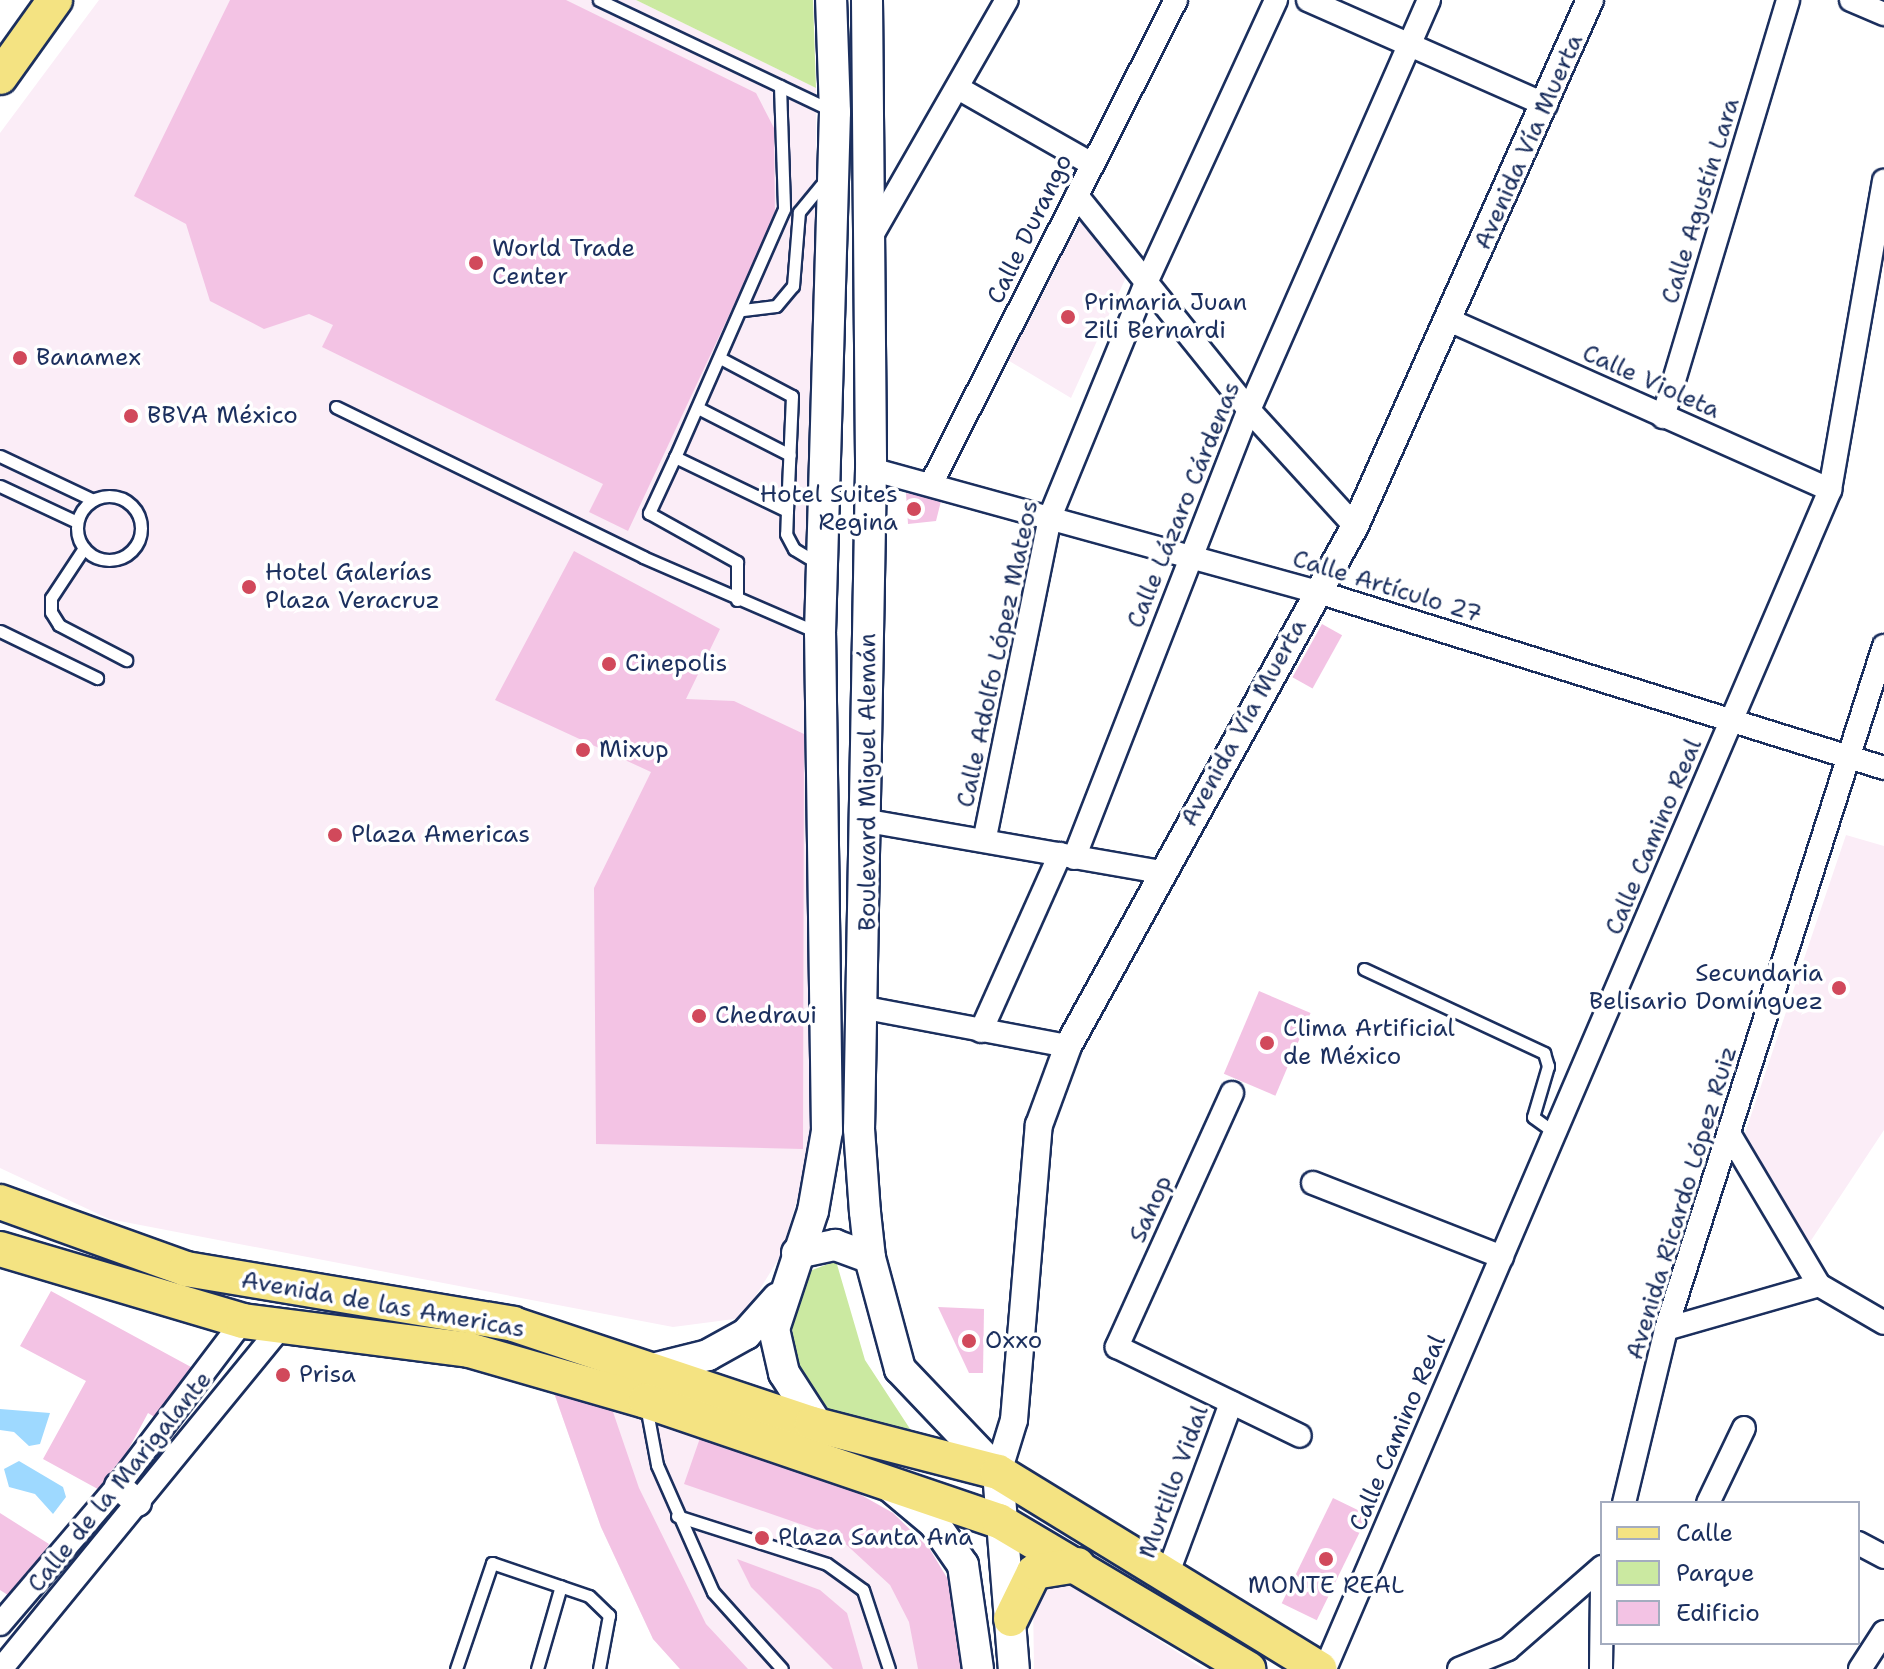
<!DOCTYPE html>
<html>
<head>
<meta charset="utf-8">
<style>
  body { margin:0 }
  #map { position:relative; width:1884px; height:1669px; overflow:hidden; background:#fff; font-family:"Shantell Sans",sans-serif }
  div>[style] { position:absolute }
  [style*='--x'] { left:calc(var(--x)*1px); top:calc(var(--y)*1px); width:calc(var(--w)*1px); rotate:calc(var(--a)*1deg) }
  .built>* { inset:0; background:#fbedf7 }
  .green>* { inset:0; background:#cbe9a1 }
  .water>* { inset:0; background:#9ed9ff }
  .building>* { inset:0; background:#f3c3e4; transform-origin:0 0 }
  .roads { filter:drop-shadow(2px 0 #1b2f5e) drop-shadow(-2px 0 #1b2f5e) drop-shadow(0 2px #1b2f5e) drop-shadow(0 -2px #1b2f5e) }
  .service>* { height:11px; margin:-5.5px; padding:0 5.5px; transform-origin:5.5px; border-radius:5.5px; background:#fff }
  .service>.ring { margin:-5.5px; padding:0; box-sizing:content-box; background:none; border:11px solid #fff; border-radius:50% }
  .minor>* { height:22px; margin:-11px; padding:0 11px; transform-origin:11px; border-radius:11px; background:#fff }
  .tertiary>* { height:26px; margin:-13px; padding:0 13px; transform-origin:13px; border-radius:13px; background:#fff }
  .secondary>* { height:30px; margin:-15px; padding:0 15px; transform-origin:15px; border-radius:15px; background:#fff }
  .primary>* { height:34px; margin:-17px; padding:0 17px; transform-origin:17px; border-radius:17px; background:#f4e382 }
  .dots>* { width:22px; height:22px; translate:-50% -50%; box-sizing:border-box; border:4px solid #fff; border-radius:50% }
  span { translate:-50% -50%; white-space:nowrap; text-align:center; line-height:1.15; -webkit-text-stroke:7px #fff; paint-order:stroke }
  .street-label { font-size:24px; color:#1b2f5e }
  .poi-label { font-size:24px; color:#1b2f5e }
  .left { translate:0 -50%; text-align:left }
  .right { translate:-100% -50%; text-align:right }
  .legend { position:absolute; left:1600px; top:1501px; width:260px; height:144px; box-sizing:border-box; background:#fff; border:2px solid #a4acbf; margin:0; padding:10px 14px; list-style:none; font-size:24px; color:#1b2f5e }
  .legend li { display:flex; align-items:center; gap:16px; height:40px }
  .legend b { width:40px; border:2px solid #a4acbf }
</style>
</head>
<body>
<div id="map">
  <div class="built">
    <i style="clip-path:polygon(99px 0,636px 0,816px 88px,815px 1137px,781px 1255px,742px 1318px,673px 1327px,109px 1219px,0 1168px,0 133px)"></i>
    <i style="clip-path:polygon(1078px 217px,1127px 275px,1071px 398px,1006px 359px)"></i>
    <i style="clip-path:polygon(1846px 835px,1884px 846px,1884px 1130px,1808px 1245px,1743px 1139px)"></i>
    <i style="clip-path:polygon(553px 1390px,847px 1487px,893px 1513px,929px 1548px,955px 1591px,970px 1669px,680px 1669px,653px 1639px,601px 1527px)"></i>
    <i style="clip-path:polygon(1063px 1580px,1204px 1669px,1034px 1669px,1033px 1599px,1046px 1584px)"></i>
  </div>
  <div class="green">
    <i style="clip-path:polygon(636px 0,813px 0,816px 88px)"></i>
    <i style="clip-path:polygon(836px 1261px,865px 1360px,914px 1435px,827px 1410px,796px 1364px,791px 1318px,807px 1272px)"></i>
  </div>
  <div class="water">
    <i style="clip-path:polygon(0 1409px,50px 1413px,40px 1444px,29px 1446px,14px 1432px,0 1430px)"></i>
    <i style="clip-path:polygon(19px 1461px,63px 1487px,66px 1497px,53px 1514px,35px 1494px,9px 1487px,4px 1469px)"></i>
  </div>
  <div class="building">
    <i style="clip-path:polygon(230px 0,566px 0,756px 93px,774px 128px,775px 217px,628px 531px,589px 512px,603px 484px,322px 347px,333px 325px,309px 314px,264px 329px,210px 301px,186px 224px,134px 196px)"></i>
    <i style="clip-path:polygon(906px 493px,941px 501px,936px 521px,908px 524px)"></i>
    <i style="clip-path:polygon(574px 551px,720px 629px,686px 699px,734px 701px,804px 734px,803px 1149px,596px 1144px,594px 888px,651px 772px,495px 700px)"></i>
    <i style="left:1322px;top:624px;width:23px;height:61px;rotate:29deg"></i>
    <i style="left:1259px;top:991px;width:56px;height:90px;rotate:23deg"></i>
    <i style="clip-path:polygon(51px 1291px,191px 1367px,161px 1421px,148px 1413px,105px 1493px,43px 1459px,86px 1381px,20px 1346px)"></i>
    <i style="clip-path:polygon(938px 1307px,984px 1309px,983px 1373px,969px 1373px)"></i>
    <i style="clip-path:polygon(553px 1390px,612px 1409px,639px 1488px,706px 1624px,748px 1669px,680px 1669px,653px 1639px,601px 1527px)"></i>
    <i style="clip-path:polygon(700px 1438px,847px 1487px,893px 1513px,929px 1548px,955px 1591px,970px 1669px,918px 1669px,909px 1622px,890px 1585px,838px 1537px,684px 1484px)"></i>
    <i style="left:1333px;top:1498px;width:39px;height:117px;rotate:26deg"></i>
    <i style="clip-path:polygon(0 1513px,49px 1544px,14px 1599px,0 1590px)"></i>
    <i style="clip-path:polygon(737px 1559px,820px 1590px,847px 1613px,863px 1669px,833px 1669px,751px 1587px)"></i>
  </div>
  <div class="roads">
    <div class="service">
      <i style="--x:599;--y:0;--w:259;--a:25.4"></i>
      <i style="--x:780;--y:86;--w:123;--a:88.1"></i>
      <i style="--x:784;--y:209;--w:271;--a:113.7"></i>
      <i style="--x:675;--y:457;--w:124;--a:25.7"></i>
      <i style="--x:787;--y:511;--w:23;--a:92"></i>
      <i style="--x:786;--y:534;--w:17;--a:62"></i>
      <i style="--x:794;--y:549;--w:29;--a:31"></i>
      <i style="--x:743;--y:310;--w:33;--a:-7"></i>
      <i style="--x:776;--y:306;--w:26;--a:-50"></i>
      <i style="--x:793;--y:286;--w:74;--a:-85.4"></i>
      <i style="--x:799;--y:212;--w:44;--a:-50.5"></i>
      <i style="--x:720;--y:358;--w:81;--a:27.8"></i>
      <i style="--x:792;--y:396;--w:115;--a:92.5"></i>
      <i style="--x:336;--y:407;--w:342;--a:26"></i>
      <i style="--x:643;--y:557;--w:189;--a:23.4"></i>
      <i style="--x:698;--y:408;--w:103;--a:27.1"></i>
      <i style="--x:0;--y:456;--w:103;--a:25.3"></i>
      <i style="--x:675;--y:457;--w:62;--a:114.9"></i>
      <i style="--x:649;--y:513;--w:101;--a:29.1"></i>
      <i style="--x:737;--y:562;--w:38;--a:90"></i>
      <i style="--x:0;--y:486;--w:85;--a:25.1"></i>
      <i class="ring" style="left:77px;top:496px;width:53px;height:53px"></i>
      <i style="--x:84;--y:548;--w:60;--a:123.4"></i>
      <i style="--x:51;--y:598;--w:14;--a:90"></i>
      <i style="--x:51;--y:612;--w:15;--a:58"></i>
      <i style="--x:59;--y:625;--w:76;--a:27.6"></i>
      <i style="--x:0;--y:631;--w:108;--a:25.9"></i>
      <i style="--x:1364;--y:969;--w:199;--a:25"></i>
      <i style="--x:1544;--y:1053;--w:14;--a:73"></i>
      <i style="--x:1548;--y:1066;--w:53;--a:106.4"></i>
      <i style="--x:1533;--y:1117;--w:27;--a:36"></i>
      <i style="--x:646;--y:1406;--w:60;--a:79.4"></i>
      <i style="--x:657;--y:1465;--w:139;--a:66.2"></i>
      <i style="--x:713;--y:1592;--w:103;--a:48.1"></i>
      <i style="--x:677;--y:1516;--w:157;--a:17.7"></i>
      <i style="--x:827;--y:1564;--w:44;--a:35.8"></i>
      <i style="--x:863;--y:1590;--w:83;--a:71.8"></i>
      <i style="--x:456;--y:1669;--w:112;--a:-71.2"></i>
      <i style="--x:492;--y:1563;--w:102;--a:18.8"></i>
      <i style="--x:589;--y:1596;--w:28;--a:44"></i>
      <i style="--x:609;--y:1615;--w:55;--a:100.5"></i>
      <i style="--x:537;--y:1669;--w:86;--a:-73.9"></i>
    </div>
    <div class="minor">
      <i style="--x:1308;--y:0;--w:260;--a:23.8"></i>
      <i style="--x:1851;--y:0;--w:36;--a:23"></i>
      <i style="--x:958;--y:88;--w:152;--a:29.6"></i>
      <i style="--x:1077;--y:196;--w:275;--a:51.2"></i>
      <i style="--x:1249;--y:410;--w:157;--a:47.6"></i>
      <i style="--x:871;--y:237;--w:273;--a:-60.2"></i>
      <i style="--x:1451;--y:321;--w:415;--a:24"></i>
      <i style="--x:1663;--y:417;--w:435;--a:-73.3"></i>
      <i style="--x:871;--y:469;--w:464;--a:15.4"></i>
      <i style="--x:1318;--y:592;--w:593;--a:17.27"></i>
      <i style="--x:932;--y:482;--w:540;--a:-63.15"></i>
      <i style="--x:868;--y:821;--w:297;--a:9.9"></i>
      <i style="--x:985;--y:837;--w:327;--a:-78.5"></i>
      <i style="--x:1050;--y:517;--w:251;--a:-67.7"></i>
      <i style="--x:1145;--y:285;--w:314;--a:-65.3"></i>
      <i style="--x:1074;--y:858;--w:481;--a:-68.7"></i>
      <i style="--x:1249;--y:410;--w:448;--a:-66.3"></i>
      <i style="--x:866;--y:1008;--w:206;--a:10.7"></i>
      <i style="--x:981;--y:1031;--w:194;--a:-65.9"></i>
      <i style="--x:1232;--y:1093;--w:279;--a:114.4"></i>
      <i style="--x:1117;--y:1347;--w:203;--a:25.9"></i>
      <i style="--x:1730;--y:1135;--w:174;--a:59.3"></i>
      <i style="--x:1819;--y:1285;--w:75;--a:30.3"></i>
      <i style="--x:1313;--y:1183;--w:203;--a:21.4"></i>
      <i style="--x:1666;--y:1329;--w:159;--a:-16"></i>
      <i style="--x:1624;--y:1503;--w:179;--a:-76.4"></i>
      <i style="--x:1666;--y:1329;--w:717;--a:-72.3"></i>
      <i style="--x:1708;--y:1503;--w:83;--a:-64.4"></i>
      <i style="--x:1858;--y:1543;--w:30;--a:28"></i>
      <i style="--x:1166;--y:1578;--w:187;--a:-69.6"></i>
      <i style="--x:0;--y:1624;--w:182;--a:-49.5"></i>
      <i style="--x:118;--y:1486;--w:207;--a:-52.9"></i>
      <i style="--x:1;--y:1669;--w:441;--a:-50.7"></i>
      <i style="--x:1325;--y:1669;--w:1283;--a:-66.81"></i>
      <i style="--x:1830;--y:490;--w:314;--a:-80.1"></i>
      <i style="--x:1459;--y:1669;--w:53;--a:-22.2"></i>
      <i style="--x:1508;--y:1649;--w:125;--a:-41.1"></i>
      <i style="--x:1601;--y:1669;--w:86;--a:-89.3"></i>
      <i style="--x:1860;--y:1669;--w:44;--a:-57"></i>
    </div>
    <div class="tertiary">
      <i style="--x:998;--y:1472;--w:54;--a:-72.9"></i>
      <i style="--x:1014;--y:1420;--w:296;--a:-85.2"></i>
      <i style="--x:1039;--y:1125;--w:84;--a:-69.8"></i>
      <i style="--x:1068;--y:1046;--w:594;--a:-61.1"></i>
      <i style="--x:1355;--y:526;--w:576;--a:-65.93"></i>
      <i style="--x:118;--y:1486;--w:26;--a:40"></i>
    </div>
    <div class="secondary">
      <i style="--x:867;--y:0;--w:469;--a:89.5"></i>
      <i style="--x:871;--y:469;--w:660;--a:91.04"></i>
      <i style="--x:859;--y:1129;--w:83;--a:85.9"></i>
      <i style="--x:865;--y:1212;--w:46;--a:83.8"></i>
      <i style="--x:870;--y:1258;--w:115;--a:74.9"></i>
      <i style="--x:900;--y:1369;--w:142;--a:46.4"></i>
      <i style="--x:998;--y:1472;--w:198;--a:85.4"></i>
      <i style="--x:797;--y:1253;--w:39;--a:-12"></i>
      <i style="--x:835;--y:1245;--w:37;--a:20"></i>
      <i style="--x:652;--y:1369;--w:58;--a:-14"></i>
      <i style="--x:708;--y:1355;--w:43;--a:-28.9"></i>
      <i style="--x:746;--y:1334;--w:48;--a:-48.4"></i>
      <i style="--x:822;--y:1432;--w:70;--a:-122.8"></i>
      <i style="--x:784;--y:1373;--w:45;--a:-102.8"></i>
      <i style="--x:774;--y:1329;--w:124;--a:-71.7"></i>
      <i style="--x:813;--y:1211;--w:81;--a:-80.1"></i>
      <i style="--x:827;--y:1131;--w:498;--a:-90.8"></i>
      <i style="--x:820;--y:633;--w:521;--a:-88.35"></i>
      <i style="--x:835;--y:112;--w:112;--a:-92"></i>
      <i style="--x:891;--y:1487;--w:56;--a:39.9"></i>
      <i style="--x:934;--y:1523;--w:51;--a:55.4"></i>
      <i style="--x:963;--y:1565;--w:105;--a:81.8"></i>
    </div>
    <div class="primary">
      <i style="--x:0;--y:77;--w:95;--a:-54.5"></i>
      <i style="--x:0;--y:1202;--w:198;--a:19.8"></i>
      <i style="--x:186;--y:1269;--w:332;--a:9.5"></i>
      <i style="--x:513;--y:1324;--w:315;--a:18.5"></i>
      <i style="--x:812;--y:1424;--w:192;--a:14.5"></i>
      <i style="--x:998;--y:1472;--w:377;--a:31.5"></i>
      <i style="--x:0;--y:1249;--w:253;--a:16.5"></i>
      <i style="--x:243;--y:1321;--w:228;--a:7.3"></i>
      <i style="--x:469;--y:1350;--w:184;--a:16.1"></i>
      <i style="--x:646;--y:1401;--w:373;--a:18.8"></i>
      <i style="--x:999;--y:1521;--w:290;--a:30.7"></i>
      <i style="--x:1011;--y:1619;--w:52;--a:-63.9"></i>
      <i style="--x:1034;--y:1572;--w:44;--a:-9.2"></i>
    </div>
  </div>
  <div class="dots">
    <i style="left:476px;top:263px;background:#d1495b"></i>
    <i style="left:1068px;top:317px;background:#d1495b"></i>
    <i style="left:20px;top:358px;background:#d1495b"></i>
    <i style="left:131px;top:416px;background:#d1495b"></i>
    <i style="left:914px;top:509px;background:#d1495b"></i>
    <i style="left:249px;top:587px;background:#d1495b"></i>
    <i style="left:609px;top:664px;background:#d1495b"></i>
    <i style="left:583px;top:750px;background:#d1495b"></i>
    <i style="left:335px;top:835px;background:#d1495b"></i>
    <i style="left:1839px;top:988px;background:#d1495b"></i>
    <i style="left:699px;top:1016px;background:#d1495b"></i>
    <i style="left:1267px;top:1043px;background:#d1495b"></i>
    <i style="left:969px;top:1341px;background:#d1495b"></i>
    <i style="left:283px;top:1375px;background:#d1495b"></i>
    <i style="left:762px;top:1538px;background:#d1495b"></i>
    <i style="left:1326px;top:1559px;background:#d1495b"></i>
  </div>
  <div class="street-label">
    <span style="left:1529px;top:142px;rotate:-66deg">Avenida Vía Muerta</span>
    <span style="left:1701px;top:201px;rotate:-73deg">Calle Agustín Lara</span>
    <span style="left:1030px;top:229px;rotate:-64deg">Calle Durango</span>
    <span style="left:1651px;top:382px;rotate:24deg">Calle Violeta</span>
    <span style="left:1184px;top:505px;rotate:-68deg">Calle Lázaro Cárdenas</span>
    <span style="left:1387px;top:587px;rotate:17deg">Calle Artículo 27</span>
    <span style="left:998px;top:654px;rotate:-78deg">Calle Adolfo López Mateos</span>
    <span style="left:1244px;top:723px;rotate:-61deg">Avenida Vía Muerta</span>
    <span style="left:868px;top:782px;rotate:-90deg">Boulevard Miguel Alemán</span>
    <span style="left:1654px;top:837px;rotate:-67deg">Calle Camino Real</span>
    <span style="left:1682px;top:1203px;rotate:-73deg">Avenida Ricardo López Ruiz</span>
    <span style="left:1151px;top:1209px;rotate:-66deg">Sahop</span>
    <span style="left:383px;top:1305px;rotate:10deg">Avenida de las Americas</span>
    <span style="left:1398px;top:1433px;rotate:-67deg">Calle Camino Real</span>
    <span style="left:120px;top:1482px;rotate:-51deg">Calle de la Marigalante</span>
    <span style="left:1174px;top:1482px;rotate:-70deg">Murtillo Vidal</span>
  </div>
  <div class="poi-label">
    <span class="left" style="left:492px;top:263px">World Trade<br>Center</span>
    <span class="left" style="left:1084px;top:317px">Primaria Juan<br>Zili Bernardi</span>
    <span class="left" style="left:36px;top:358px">Banamex</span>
    <span class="left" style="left:147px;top:416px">BBVA México</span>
    <span class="right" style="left:898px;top:509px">Hotel Suites<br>Regina</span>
    <span class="left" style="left:265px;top:587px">Hotel Galerías<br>Plaza Veracruz</span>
    <span class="left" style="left:625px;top:664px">Cinepolis</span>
    <span class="left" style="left:599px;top:750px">Mixup</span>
    <span class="left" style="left:351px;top:835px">Plaza Americas</span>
    <span class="right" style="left:1823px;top:988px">Secundaria<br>Belisario Domínguez</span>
    <span class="left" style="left:715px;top:1016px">Chedraui</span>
    <span class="left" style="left:1283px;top:1043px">Clima Artificial<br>de México</span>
    <span class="left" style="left:985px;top:1341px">Oxxo</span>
    <span class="left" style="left:299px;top:1375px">Prisa</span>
    <span class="left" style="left:778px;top:1538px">Plaza Santa Ana</span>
    <span style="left:1326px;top:1586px">MONTE REAL</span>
  </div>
  <ul class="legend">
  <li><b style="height:10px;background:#f4e382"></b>Calle</li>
  <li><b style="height:22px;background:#cbe9a1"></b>Parque</li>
  <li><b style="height:22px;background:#f3c3e4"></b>Edificio</li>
  </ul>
</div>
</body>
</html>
